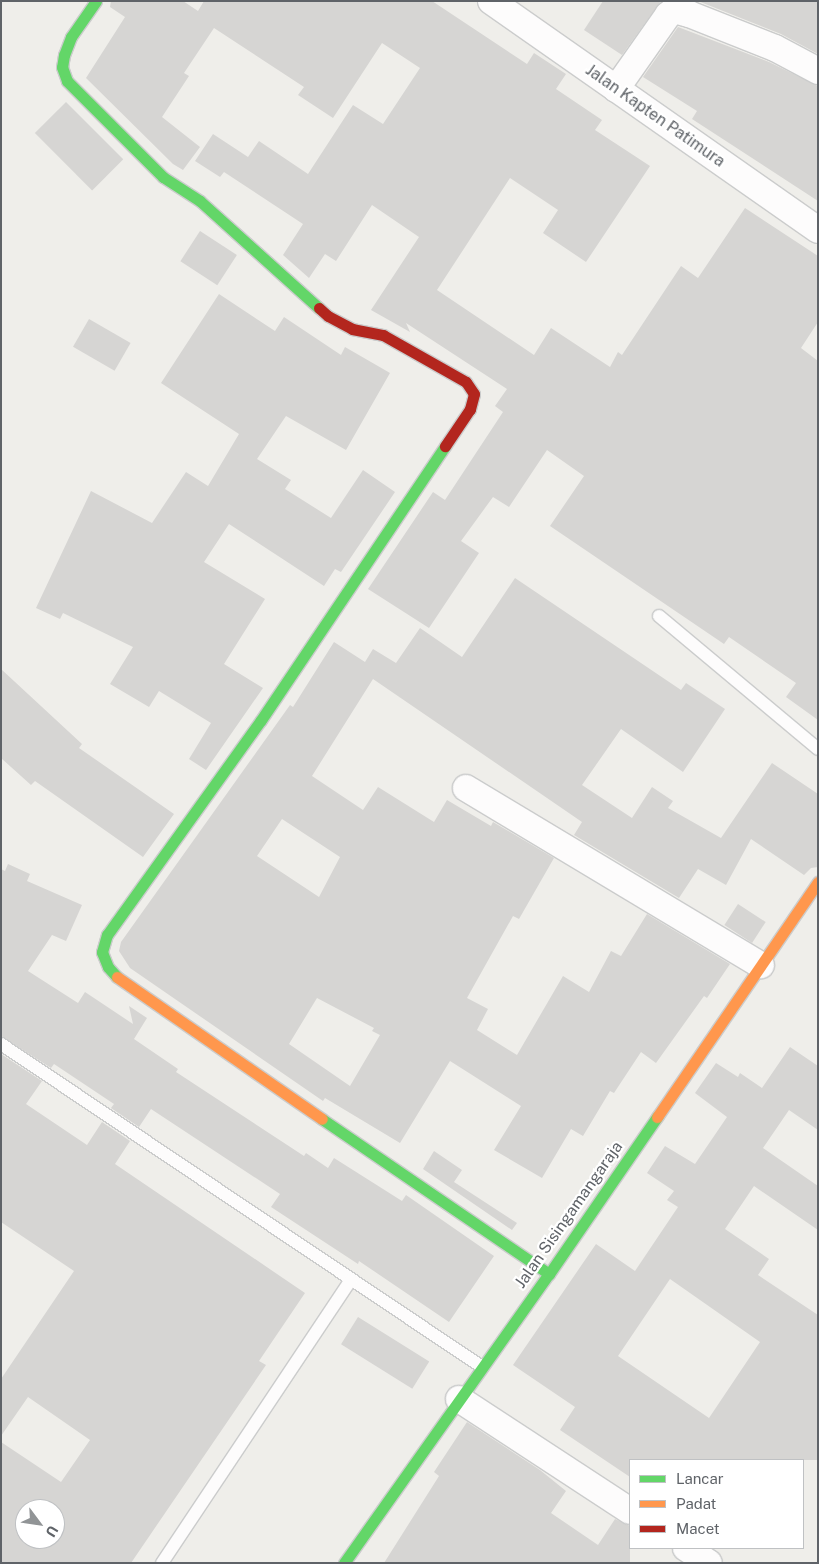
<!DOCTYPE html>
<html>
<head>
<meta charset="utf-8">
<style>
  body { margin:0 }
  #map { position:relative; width:819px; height:1564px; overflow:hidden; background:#efeeea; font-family:"Public Sans",sans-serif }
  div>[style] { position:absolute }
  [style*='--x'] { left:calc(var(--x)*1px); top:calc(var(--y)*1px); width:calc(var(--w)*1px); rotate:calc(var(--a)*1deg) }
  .building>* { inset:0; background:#d6d5d3; transform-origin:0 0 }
  .roads { filter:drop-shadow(1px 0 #cbcccc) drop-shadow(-1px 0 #cbcccc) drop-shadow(0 1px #cbcccc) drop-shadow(0 -1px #cbcccc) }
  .lane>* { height:12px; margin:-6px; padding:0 6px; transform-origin:6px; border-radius:6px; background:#fdfcfc }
  .street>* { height:26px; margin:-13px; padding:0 13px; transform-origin:13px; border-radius:13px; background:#fdfcfc }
  .fast>* { height:11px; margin:-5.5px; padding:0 5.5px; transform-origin:5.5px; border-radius:5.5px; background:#63d668 }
  .slow>* { height:11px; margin:-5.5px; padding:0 5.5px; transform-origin:5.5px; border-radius:5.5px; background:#ff974d }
  .jam>* { height:11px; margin:-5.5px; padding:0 5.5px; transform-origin:5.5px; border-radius:5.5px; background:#b3261e }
  span { translate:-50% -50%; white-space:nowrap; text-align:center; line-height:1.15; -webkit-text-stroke:4.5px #fff; paint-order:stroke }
  .street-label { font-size:16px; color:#5f6368 }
  .frame { position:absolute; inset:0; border:2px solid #5f6368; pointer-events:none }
  .legend { position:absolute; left:629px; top:1459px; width:175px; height:90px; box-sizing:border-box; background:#fff; border:1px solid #bfc1c3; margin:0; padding:6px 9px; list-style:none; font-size:15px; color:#5f6368 }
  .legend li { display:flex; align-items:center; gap:10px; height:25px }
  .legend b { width:25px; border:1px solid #bfc1c3 }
  .north { position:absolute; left:15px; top:1499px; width:50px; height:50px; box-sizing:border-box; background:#fff; border:1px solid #bfc1c3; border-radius:50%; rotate:121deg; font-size:14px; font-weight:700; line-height:20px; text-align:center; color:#5f6368 }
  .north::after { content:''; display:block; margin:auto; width:18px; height:22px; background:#919496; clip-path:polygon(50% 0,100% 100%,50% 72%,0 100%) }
</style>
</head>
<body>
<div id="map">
  <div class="building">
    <i style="clip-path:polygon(111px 1px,183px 1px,198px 11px,204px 1px,432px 1px,527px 64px,534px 53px,566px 74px,556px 89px,602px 120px,595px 130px,650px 166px,586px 262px,543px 233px,558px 210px,510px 178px,437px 290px,534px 355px,551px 328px,610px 367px,618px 352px,622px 355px,681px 266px,698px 278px,745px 208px,818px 256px,818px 322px,801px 348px,818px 361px,818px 720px,786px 697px,796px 683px,729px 637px,724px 644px,550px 526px,584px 476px,547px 450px,509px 507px,493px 497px,461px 541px,479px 553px,429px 628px,368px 589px,433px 492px,445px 500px,503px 412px,495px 406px,507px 389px,406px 323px,410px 332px,371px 310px,419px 237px,372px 205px,336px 261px,325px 254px,309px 278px,283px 255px,303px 224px,224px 172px,220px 177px,195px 161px,213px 134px,248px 157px,259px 141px,308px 174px,353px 105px,383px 124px,420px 68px,382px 43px,333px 118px,298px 95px,304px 87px,214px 28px,184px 73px,189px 76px,162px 117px,200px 147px,183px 170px,173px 164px,86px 78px,125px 17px,110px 7px)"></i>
    <i style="clip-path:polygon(603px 1px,661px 1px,622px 55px,584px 30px)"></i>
    <i style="clip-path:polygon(698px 1px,818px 1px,818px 54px,781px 34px)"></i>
    <i style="clip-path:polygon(678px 27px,769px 62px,818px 86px,818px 201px,692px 119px,697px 111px,643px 77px)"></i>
    <i style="left:66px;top:102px;width:81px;height:44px;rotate:45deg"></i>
    <i style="left:200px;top:231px;width:44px;height:36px;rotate:33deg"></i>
    <i style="clip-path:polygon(219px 294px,275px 331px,284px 317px,341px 355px,345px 347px,390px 373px,346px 450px,286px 416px,257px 459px,291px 480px,285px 489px,331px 518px,363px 470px,395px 492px,341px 572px,335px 569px,324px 586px,229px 524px,204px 562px,265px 599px,224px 664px,263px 688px,206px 770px,189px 759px,211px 723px,159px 691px,149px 707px,110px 684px,133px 647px,63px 613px,60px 619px,36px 608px,91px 491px,152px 523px,186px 472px,208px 486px,239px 434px,161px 383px)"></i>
    <i style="left:89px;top:319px;width:48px;height:32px;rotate:30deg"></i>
    <i style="clip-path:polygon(evenodd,515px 578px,681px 690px,686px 683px,725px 709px,683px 772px,621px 729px,582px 785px,632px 818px,652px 787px,673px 801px,668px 808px,721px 838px,772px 763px,818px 794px,818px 867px,811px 868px,804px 875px,751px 839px,726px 885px,698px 869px,679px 898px,574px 835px,582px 822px,373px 679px,312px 776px,363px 810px,378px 787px,434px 822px,447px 800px,491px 826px,493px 822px,554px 858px,519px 919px,513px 916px,467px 998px,488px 1009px,477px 1030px,517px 1055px,563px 976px,589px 992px,611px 951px,621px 956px,647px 914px,730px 964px,707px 998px,704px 996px,656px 1063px,641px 1052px,614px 1093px,610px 1091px,583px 1136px,571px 1129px,542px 1178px,494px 1150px,521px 1106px,450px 1061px,400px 1143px,325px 1098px,323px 1101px,130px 968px,119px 951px,121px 942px,290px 705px,293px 707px,334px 642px,365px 662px,373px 649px,396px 663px,420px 628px,462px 657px,515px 578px,282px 819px,340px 857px,319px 897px,257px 856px,282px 819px,515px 578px,317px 998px,374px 1028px,372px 1031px,380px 1035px,350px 1086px,289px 1044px,317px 998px)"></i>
    <i style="clip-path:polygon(1px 669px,82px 744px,79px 748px,174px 814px,143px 857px,35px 781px,31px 785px,1px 758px)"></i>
    <i style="clip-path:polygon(8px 864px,30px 874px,27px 881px,82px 905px,66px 941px,52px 935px,28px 971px,78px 1003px,85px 992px,133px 1024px,129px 1006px,147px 1018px,134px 1039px,178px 1069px,176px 1072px,304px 1156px,306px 1153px,328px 1168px,334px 1158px,402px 1201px,406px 1195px,494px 1256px,449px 1322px,359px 1261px,358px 1264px,271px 1207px,280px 1194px,151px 1109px,139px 1127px,111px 1108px,114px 1104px,54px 1064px,51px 1068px,1px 1036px,1px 869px,5px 871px)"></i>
    <i style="left:738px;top:904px;width:33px;height:25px;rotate:33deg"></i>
    <i style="clip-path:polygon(evenodd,790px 1047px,818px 1066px,818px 1130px,789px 1110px,763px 1148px,818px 1186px,818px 1230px,754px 1186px,725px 1229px,769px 1259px,758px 1275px,818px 1315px,818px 1460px,630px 1460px,630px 1477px,560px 1430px,575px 1407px,513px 1365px,596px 1244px,635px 1271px,678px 1207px,667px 1200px,674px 1191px,647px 1173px,665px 1146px,695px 1164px,727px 1117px,695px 1093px,716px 1063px,738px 1077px,740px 1073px,762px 1088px,790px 1047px,670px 1279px,760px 1342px,709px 1418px,618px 1356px,670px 1279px)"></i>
    <i style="clip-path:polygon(evenodd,1px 1054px,42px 1081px,26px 1104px,87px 1145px,102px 1122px,130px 1141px,115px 1164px,305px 1293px,259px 1361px,266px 1365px,131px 1563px,1px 1563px,1px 1442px,61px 1482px,90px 1440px,28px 1397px,1px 1436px,1px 1379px,74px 1271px,1px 1222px,1px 1054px,25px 1509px,55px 1509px,55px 1539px,25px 1539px,25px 1509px)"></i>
    <i style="clip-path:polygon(434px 1151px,462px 1170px,454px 1182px,517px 1223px,512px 1230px,423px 1169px)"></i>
    <i style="left:358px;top:1317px;width:84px;height:32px;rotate:32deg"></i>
    <i style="clip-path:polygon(467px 1422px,540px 1470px,566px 1491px,551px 1513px,598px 1545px,615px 1519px,630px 1526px,630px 1563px,384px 1563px,439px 1476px,434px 1472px)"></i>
  </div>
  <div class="roads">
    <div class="lane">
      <i style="--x:659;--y:616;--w:207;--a:39.9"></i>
      <i style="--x:1;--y:1044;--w:579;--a:33.88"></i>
      <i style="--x:162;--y:1563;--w:340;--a:-56.3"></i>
    </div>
    <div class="street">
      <i style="--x:491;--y:1;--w:399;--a:35"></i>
      <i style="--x:616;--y:89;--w:90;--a:-54.9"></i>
      <i style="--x:668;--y:15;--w:8;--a:-40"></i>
      <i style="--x:674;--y:10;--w:16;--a:15"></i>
      <i style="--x:689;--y:14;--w:92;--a:21.6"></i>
      <i style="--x:775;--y:48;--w:49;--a:28.1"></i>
      <i style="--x:466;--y:788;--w:344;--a:31"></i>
      <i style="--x:459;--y:1399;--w:204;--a:33.2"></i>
      <i style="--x:686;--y:1548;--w:27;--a:33"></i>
    </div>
    <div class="fast">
      <i style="--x:96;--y:1;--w:44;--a:124.8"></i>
      <i style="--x:71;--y:37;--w:19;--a:111"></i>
      <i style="--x:64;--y:55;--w:12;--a:99"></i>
      <i style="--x:62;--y:67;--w:15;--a:70"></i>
      <i style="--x:67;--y:81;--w:136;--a:45"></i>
      <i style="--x:163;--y:177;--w:44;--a:33"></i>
      <i style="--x:200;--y:201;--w:160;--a:42"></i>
      <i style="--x:117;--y:977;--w:13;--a:-132"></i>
      <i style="--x:108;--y:967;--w:16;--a:-112"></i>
      <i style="--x:102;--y:952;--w:18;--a:-74"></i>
      <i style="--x:107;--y:935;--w:264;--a:-54.4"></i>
      <i style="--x:261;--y:720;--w:330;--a:-56.1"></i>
      <i style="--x:322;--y:1119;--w:275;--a:34.3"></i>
      <i style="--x:344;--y:1563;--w:354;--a:-54.7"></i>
      <i style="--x:549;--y:1274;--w:191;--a:-55.5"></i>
    </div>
    <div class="slow">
      <i style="--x:117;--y:977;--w:249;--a:34.7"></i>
      <i style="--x:657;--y:1117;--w:285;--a:-55.6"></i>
    </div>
    <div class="jam">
      <i style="--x:319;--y:308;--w:12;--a:42"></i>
      <i style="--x:328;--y:316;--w:27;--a:28"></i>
      <i style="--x:352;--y:329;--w:32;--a:11"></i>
      <i style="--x:383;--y:335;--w:95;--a:29.5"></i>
      <i style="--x:466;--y:382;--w:14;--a:56"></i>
      <i style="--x:474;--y:394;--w:16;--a:105"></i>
      <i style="--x:470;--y:409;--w:45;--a:124"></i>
    </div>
  </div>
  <div class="street-label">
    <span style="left:655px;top:116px;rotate:35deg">Jalan Kapten Patimura</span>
    <span style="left:569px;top:1215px;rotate:-55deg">Jalan Sisingamangaraja</span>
  </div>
  <div class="frame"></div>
  <ul class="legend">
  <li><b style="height:6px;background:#63d668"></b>Lancar</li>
  <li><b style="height:6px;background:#ff974d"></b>Padat</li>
  <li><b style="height:6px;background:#b3261e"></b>Macet</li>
  </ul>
  <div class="north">U</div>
</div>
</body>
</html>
